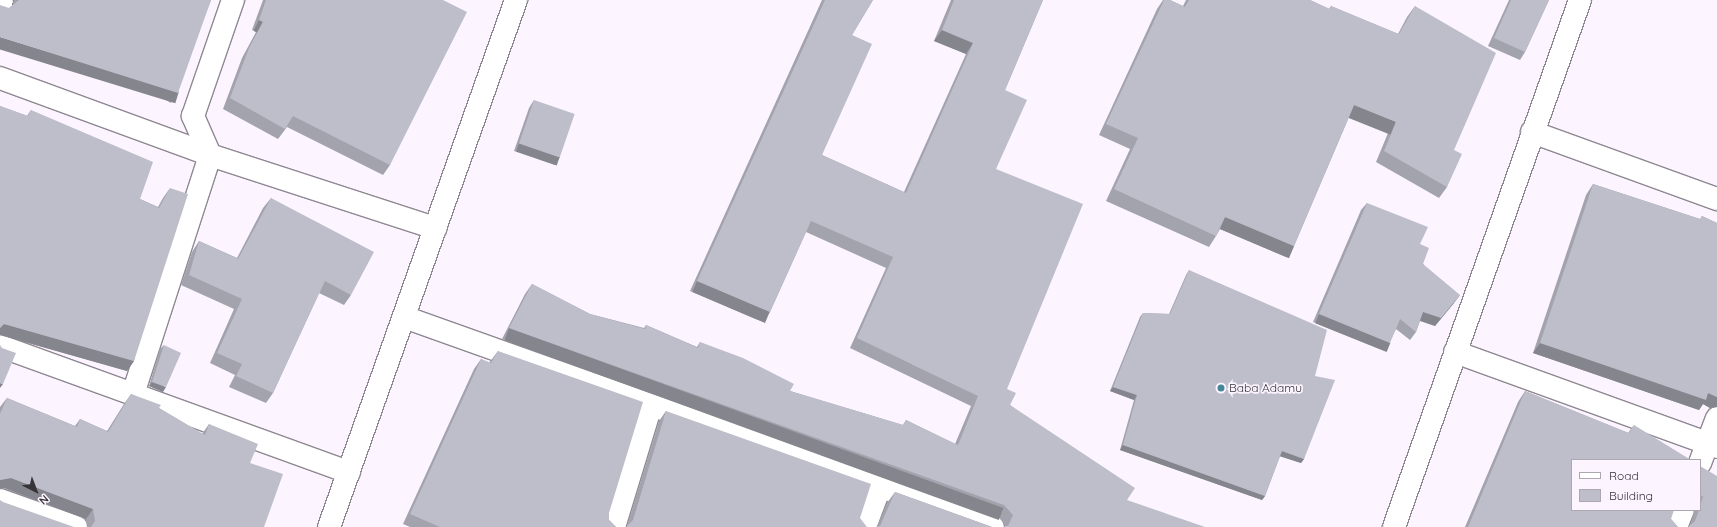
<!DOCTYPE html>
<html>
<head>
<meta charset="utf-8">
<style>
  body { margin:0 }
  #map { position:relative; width:1717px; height:527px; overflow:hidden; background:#fcf4ff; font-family:Quicksand,sans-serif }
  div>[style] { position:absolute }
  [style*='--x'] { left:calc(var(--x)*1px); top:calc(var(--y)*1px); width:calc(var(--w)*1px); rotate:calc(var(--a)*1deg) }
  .roads { filter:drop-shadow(1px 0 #8f8892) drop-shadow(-1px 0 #8f8892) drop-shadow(0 1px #8f8892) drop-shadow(0 -1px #8f8892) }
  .minor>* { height:22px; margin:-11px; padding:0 11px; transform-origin:11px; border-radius:11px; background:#fff }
  .wall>* { inset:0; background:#a3a3ae }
  .shaded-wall>* { inset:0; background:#85858d; transform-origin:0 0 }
  .building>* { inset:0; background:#bebeca; transform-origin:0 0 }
  .dots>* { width:11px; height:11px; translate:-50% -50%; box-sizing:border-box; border:2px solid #fcf4ff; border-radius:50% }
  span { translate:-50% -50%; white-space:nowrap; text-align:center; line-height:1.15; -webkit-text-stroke:3.5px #fcf4ff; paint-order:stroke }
  .poi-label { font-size:12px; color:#373438 }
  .left { translate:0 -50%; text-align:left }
  .legend { position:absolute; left:1571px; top:459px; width:130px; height:52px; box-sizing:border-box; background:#fcf4ff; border:1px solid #ada7af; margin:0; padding:5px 7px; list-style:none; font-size:12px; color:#373438 }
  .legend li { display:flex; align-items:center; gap:8px; height:20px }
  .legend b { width:20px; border:1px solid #ada7af }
  .north { position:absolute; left:16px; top:471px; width:40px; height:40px; -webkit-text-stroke:3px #fcf4ff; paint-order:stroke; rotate:138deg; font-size:11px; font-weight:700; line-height:16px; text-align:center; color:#373438 }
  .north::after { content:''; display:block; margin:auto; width:14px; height:18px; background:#373438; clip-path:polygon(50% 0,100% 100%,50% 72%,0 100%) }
</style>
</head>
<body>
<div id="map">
  <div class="roads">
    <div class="minor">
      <i style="--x:0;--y:6;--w:6;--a:-72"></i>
      <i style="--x:0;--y:78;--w:224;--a:20.1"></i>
      <i style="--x:210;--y:155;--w:237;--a:18"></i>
      <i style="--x:1532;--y:132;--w:197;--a:19.9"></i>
      <i style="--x:404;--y:317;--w:625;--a:19.62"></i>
      <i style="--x:0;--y:346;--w:371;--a:19.9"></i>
      <i style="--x:1455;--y:352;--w:279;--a:19.9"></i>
      <i style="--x:133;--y:394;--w:251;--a:-72.1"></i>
      <i style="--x:210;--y:155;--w:43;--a:-113.6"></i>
      <i style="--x:193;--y:116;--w:123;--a:-71"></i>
      <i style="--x:1700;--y:463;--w:48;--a:-69.3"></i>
      <i style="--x:0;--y:500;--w:81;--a:19.6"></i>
      <i style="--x:329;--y:527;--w:559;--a:-70.46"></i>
      <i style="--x:614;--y:527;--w:127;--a:-73.1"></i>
      <i style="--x:865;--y:527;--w:43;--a:-69.4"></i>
      <i style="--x:1394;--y:527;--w:559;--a:-70.56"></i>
      <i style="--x:1676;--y:527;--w:18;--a:-68"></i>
    </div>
  </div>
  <div class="wall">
    <i style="clip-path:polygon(14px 0,211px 0,171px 103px,9px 8px,13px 5px)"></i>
    <i style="clip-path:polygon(263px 0,443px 0,390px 165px,383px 175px,287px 127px,278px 139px,223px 109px,242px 58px,256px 32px,252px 30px)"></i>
    <i style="clip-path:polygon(822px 0,873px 0,852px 35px,822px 155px,904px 192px,966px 54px,934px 41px,951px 0,1043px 0,1005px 90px,996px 169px,1007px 389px,1010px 405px,1127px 500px,1004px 527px,1005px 525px,997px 515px,502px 339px,525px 294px,532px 284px,590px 314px,644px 328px,646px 325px,697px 347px,700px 342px,790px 391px,903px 425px,906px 420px,955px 444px,971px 406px,850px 348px,886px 268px,806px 232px,770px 312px,763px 322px,690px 291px)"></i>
    <i style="clip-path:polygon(1163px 0,1170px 0,1183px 6px,1186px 0,1310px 0,1329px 9px,1331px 6px,1398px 34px,1407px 17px,1415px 6px,1454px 150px,1447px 187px,1439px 198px,1376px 162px,1388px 133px,1349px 117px,1294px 246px,1286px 257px,1220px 229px,1216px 236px,1209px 247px,1106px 201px,1130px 149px,1099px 135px,1157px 9px)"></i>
    <i style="clip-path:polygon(1509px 0,1549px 0,1525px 52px,1520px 60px,1488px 46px)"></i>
    <i style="clip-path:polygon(534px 100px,560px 157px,555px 165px,514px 151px,529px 108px)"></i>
    <i style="clip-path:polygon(0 106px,27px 116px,31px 110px,140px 199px,158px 207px,163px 198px,170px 188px,134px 361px,127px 371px,0 335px)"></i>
    <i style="clip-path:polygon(1593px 184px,1700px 219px,1702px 216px,1717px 223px,1717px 407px,1710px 408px,1703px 404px,1699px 410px,1533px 353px,1586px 195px)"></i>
    <i style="clip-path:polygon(271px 198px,351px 295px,344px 305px,319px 293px,273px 393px,266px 403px,229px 387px,235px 375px,210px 363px,234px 309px,181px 285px,192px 252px,199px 241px,237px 258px,263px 208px)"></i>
    <i style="clip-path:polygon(1367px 203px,1420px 244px,1423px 264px,1454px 303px,1435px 326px,1420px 321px,1416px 332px,1410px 340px,1396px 329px,1385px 351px,1313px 322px,1361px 210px)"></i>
    <i style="clip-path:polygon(1189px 270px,1315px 376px,1304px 459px,1301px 463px,1280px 456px,1265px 496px,1262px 500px,1120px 450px,1134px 400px,1110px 391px,1140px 317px,1143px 313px,1169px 314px,1186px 275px)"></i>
    <i style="clip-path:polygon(164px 345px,163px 392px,149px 386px,160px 349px)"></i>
    <i style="clip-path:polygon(498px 351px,609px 513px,609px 520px,616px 527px,410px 527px,403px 524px,474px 369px,481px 359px,489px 363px)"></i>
    <i style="clip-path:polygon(1525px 391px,1628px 433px,1634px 425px,1671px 519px,1678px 527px,1465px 527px,1518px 402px)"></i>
    <i style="clip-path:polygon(131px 394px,159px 408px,202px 434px,209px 424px,250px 463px,264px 527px,87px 527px,86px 519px,4px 488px,0 489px,0 407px,7px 398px,75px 426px,80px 419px,107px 431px,124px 404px)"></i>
    <i style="clip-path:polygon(666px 411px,860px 518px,627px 526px,659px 421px)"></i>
    <i style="clip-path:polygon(1700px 466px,1717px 527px,1690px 525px,1695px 510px,1700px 510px)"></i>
    <i style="clip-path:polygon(895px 492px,992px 527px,877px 527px,887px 503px)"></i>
  </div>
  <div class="shaded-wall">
    <i style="left:259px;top:20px;width:4px;height:12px;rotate:27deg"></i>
    <i style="clip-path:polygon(942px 30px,973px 43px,966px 54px,934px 41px)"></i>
    <i style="left:0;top:37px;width:187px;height:12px;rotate:17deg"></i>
    <i style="left:1354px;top:105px;width:45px;height:14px;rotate:22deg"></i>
    <i style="left:519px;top:143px;width:43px;height:9px;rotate:19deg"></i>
    <i style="left:1225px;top:217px;width:75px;height:13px;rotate:23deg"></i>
    <i style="left:697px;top:281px;width:79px;height:12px;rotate:23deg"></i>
    <i style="clip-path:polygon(1460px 295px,1454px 303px,1435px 326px,1418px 320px,1423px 312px)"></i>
    <i style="left:1319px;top:314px;width:77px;height:10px;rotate:22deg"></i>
    <i style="clip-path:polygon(4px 324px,134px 361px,127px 371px,0 335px,0 328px)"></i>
    <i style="left:509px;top:328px;width:526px;height:13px;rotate:20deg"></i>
    <i style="clip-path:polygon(1540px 343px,1708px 393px,1717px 397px,1717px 407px,1710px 408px,1703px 404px,1699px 410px,1533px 353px)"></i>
    <i style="clip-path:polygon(152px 382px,166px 387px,163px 392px,149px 386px)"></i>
    <i style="clip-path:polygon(0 383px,3px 384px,0 388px)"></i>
    <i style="clip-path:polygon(1113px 387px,1137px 395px,1134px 400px,1110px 391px)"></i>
    <i style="clip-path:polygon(1123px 445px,1265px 496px,1262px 500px,1120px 450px)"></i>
    <i style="clip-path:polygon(1282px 451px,1304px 459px,1301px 463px,1279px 456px)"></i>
    <i style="clip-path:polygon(11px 478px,93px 509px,86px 519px,4px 488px,0 489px,0 480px)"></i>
  </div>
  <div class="building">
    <i style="clip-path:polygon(19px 0,211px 0,178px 93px,0 37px,0 5px,9px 8px)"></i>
    <i style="clip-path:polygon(266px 0,443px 0,467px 12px,390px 165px,293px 116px,285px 129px,230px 98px,249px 48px,263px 22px,259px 20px)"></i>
    <i style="clip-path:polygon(825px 0,873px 0,852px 35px,872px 44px,822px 155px,906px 193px,973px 43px,942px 30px,954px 0,1043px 0,1005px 90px,1027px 100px,996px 169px,1083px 204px,1007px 389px,1016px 393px,1010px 405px,1135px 488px,1127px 500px,1205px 527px,1004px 527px,1008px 526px,1013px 515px,1004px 505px,509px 328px,532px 284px,590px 314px,645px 329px,646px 325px,698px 348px,700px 342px,743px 358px,794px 384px,790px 391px,903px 425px,906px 420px,958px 445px,978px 396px,857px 338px,893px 257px,811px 221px,770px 312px,697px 281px)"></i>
    <i style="clip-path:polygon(1164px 0,1170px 0,1185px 7px,1189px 0,1310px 0,1330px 9px,1331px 6px,1399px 34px,1415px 6px,1496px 53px,1454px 150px,1462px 154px,1447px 187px,1384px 151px,1396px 122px,1354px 105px,1294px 246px,1225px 217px,1216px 236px,1114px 189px,1138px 138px,1106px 124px)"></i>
    <i style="clip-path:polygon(1511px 0,1549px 0,1525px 52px,1494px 38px)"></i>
    <i style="left:534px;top:100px;width:43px;height:46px;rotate:19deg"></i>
    <i style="clip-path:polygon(0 106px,28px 116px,31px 110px,153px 162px,140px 199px,159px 208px,170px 188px,188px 194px,134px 361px,4px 324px,0 328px)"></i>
    <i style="clip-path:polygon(1593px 184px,1700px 219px,1702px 216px,1717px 223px,1717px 397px,1708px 393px,1706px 400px,1540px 343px)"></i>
    <i style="clip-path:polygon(271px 198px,374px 252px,351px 295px,325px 281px,273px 393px,236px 376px,242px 364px,217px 353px,242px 299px,189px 275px,199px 241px,238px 259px)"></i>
    <i style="clip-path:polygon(1367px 203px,1428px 227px,1420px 244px,1429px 248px,1423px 264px,1460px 295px,1441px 318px,1423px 312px,1416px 332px,1400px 319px,1390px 343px,1319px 314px)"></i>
    <i style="clip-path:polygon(1189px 270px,1327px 330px,1315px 376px,1335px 380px,1304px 459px,1282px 451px,1265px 496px,1123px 445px,1137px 395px,1113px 387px,1143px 313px,1170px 314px)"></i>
    <i style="clip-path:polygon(0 345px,2px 348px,16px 353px,3px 384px,0 383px)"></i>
    <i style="clip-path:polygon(164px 345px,181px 353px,166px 387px,152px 382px)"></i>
    <i style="clip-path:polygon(498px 351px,643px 402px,609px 513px,609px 520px,616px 527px,440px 527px,410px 514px,481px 359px,491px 363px)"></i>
    <i style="clip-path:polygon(1525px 391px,1629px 433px,1634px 425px,1691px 460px,1572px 460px,1572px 510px,1674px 510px,1671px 519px,1678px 527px,1468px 527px)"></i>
    <i style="clip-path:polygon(131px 394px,161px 405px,159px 408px,205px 435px,209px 424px,258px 444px,250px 463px,283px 474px,264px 527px,89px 527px,91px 527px,95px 521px,93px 509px,11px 478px,0 480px,0 414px,7px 398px,77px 427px,80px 419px,108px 432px)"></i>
    <i style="clip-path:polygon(666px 411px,871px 484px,860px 518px,867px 527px,626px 527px,633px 520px)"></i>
    <i style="clip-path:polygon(1700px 466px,1717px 476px,1717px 527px,1688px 527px,1695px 521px,1699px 510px,1700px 510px,1700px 506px,1703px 497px,1700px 494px)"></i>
    <i style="clip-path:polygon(895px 492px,992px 527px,875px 527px,880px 526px)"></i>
    <i style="clip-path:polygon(0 500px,3px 502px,74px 527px,0 527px)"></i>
  </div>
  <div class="dots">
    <i style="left:1221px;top:388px;background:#458798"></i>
  </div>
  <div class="poi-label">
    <span class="left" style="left:1229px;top:388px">Baba Adamu</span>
  </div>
  <ul class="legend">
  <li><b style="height:5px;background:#fff"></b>Road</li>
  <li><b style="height:11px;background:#bebeca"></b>Building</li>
  </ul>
  <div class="north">N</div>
</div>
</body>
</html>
